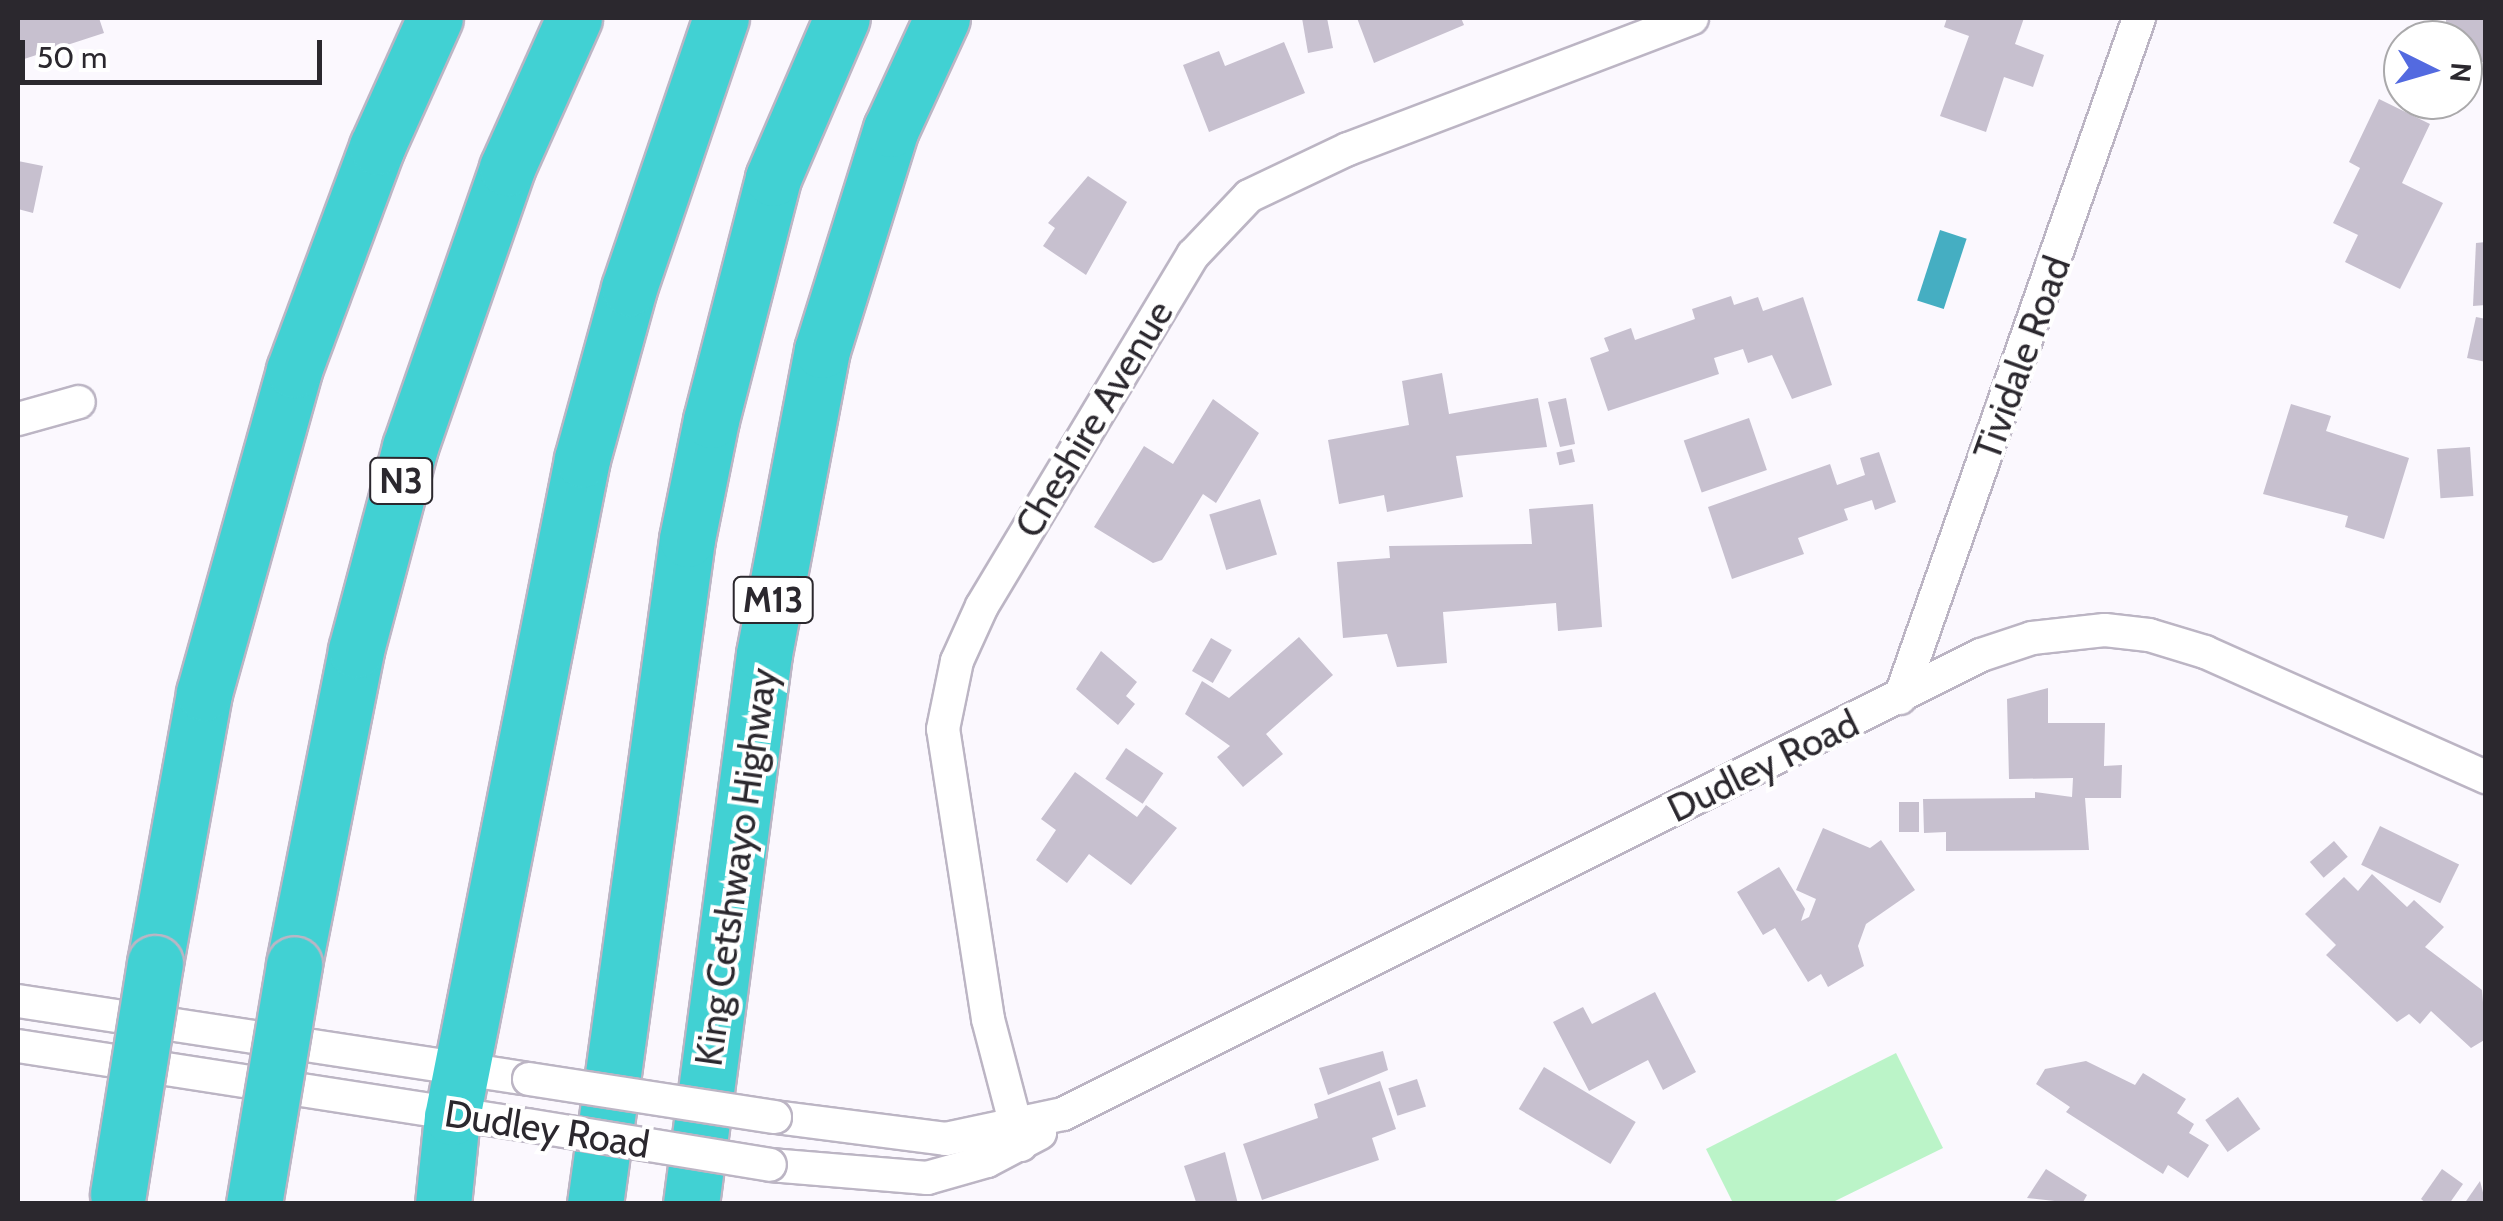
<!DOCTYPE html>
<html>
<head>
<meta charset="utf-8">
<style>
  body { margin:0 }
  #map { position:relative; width:2503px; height:1221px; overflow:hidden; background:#fbf8fe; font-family:Cabin,sans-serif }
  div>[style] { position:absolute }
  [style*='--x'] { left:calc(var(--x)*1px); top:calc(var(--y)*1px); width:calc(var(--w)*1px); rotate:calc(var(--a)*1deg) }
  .green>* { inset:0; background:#bbf4c8 }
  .water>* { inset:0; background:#45aec2; transform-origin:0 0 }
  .building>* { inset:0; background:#c7c0cf; transform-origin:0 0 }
  .roads { filter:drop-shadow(2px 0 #bcb5c4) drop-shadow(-2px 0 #bcb5c4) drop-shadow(0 2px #bcb5c4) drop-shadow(0 -2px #bcb5c4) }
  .street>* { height:32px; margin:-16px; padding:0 16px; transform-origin:16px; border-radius:16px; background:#fff }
  .highway>* { height:55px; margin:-27.5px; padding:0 27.5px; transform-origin:27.5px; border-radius:27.5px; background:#41d1d3 }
  .bridges { filter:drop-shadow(2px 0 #bcb5c4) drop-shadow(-2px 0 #bcb5c4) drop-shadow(0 2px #bcb5c4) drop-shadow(0 -2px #bcb5c4) }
  .street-bridge>* { height:32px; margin:-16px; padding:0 16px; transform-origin:16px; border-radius:16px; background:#fff }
  .highway-bridge>* { height:55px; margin:-27.5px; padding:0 27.5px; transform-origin:27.5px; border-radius:27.5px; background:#41d1d3 }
  span { translate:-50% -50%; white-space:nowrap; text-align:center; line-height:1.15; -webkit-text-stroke:8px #fff; paint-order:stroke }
  .shield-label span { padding:2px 8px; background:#fff; border:2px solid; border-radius:8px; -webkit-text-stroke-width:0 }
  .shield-label { font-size:35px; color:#2b282e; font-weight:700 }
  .street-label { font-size:38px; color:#2b282e }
  .frame { position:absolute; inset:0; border:20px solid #2b282e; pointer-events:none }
  .north { position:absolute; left:2383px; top:20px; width:100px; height:100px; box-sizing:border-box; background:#fff; border:2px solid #aaa9ab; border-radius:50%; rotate:95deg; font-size:28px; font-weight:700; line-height:40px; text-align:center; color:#2b282e }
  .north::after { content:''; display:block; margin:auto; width:35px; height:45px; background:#536ae0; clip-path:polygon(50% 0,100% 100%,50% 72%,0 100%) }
  .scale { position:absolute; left:20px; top:40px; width:302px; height:45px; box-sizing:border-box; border:5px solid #2b282e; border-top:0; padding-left:12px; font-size:30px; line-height:35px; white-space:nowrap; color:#2b282e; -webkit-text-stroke:8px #fff; paint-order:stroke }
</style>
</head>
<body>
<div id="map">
  <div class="green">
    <i style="clip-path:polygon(1896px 1053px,1943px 1148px,1831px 1203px,1733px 1203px,1706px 1149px)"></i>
  </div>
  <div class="water">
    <i style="left:1940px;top:230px;width:28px;height:74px;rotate:18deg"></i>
  </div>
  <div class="building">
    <i style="clip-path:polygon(18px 18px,99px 18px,104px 33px,18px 61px)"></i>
    <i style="clip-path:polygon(1302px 18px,1327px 18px,1333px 48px,1308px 53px)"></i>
    <i style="clip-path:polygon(1357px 18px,1461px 18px,1464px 25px,1374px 63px)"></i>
    <i style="clip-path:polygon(1947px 18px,2024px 18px,2015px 44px,2044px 55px,2033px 87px,2004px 77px,1986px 132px,1940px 116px,1969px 36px,1944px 27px)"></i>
    <i style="clip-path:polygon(2446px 18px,2486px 18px,2486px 62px,2463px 62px,2463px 40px,2446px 40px)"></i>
    <i style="clip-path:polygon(1284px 42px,1305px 93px,1209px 132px,1183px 65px,1219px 51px,1225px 66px)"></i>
    <i style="clip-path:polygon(2379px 99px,2430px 124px,2402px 183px,2443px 203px,2400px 289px,2345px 262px,2358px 235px,2333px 223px,2360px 168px,2349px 162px)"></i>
    <i style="clip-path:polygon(18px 161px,43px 166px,33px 213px,18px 209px)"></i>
    <i style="clip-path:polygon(1088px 176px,1127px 202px,1086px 275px,1043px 246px,1055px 228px,1048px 223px)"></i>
    <i style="clip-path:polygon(2486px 242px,2486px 305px,2473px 306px,2476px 243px)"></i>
    <i style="clip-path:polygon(1731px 296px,1734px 305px,1758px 297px,1763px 311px,1803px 297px,1832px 385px,1792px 399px,1772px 355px,1748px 363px,1743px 349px,1714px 358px,1719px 374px,1608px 411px,1590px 358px,1609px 351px,1604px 338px,1631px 328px,1635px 340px,1695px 319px,1692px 309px)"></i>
    <i style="clip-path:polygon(2476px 317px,2486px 319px,2486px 362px,2467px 358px)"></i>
    <i style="clip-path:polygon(1442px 373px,1449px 414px,1538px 398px,1547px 447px,1456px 456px,1463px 497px,1387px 512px,1384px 495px,1339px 504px,1328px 440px,1409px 425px,1402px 381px)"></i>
    <i style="clip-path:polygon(1566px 398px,1575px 444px,1560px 447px,1548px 402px)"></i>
    <i style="clip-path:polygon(1213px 399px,1259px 433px,1216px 503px,1203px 494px,1162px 560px,1153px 563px,1094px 527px,1144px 446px,1173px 464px)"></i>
    <i style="clip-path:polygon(2291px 404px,2331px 416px,2326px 431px,2409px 458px,2384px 539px,2345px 527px,2348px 516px,2263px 494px)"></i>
    <i style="left:1749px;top:418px;width:55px;height:69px;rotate:71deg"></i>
    <i style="left:2470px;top:447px;width:49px;height:33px;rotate:86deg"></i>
    <i style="left:1572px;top:449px;width:13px;height:16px;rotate:77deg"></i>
    <i style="clip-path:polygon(1879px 452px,1896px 502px,1875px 510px,1872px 500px,1844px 509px,1848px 520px,1798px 538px,1804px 554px,1732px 579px,1708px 507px,1830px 464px,1837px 485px,1865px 475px,1860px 458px)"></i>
    <i style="left:1260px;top:499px;width:58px;height:53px;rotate:73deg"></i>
    <i style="clip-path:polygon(1593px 504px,1602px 627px,1558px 631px,1556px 603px,1443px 612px,1447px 663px,1397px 667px,1387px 634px,1343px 638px,1337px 562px,1390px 558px,1389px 546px,1532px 544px,1529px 509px)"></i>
    <i style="clip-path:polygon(1299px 637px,1333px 675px,1266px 734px,1283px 754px,1243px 787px,1217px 757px,1230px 746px,1185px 714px,1202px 681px,1229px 698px)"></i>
    <i style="left:1211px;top:638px;width:24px;height:38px;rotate:30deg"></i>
    <i style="clip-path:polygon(1101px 651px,1137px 682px,1126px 696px,1135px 704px,1118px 725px,1076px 689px)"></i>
    <i style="clip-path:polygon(2048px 688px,2048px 723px,2105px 723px,2104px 766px,2122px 765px,2121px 798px,2085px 798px,2089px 850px,1946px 851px,1946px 832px,1924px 833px,1923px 799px,2035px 798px,2035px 792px,2072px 797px,2073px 778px,2009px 779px,2007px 699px)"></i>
    <i style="left:1126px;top:748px;width:45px;height:37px;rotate:34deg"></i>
    <i style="clip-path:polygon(1075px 772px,1137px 817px,1146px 805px,1177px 828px,1131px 885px,1089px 854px,1067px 883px,1036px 860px,1056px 830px,1041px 819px)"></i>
    <i style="left:1899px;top:802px;width:20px;height:30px"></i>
    <i style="left:2380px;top:826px;width:88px;height:43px;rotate:26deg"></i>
    <i style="clip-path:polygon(1823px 828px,1870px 848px,1881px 840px,1915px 890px,1866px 924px,1858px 946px,1864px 966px,1828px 987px,1821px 974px,1808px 982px,1775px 928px,1763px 935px,1737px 892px,1779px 867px,1805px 909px,1801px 921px,1809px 917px,1816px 899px,1796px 890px)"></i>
    <i style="left:2334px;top:841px;width:21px;height:32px;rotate:49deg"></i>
    <i style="clip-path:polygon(2372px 874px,2407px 907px,2414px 900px,2444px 927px,2425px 947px,2482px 990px,2486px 1039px,2471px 1048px,2431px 1011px,2420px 1024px,2409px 1014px,2397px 1022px,2326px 955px,2336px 945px,2305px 914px,2344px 877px,2358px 891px)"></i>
    <i style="clip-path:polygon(1655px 992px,1696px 1072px,1663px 1090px,1648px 1060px,1589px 1091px,1553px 1022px,1583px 1007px,1592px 1024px)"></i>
    <i style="clip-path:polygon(1383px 1051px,1388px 1070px,1328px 1095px,1319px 1068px)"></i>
    <i style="clip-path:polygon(2086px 1061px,2135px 1085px,2143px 1073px,2186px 1099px,2177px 1113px,2194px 1124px,2189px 1133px,2209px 1145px,2188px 1178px,2168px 1165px,2163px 1174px,2066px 1112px,2070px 1107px,2036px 1084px,2045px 1069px)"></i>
    <i style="left:1544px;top:1067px;width:107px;height:49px;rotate:31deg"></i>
    <i style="left:1417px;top:1079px;width:29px;height:30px;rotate:72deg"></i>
    <i style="clip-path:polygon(1380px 1081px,1396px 1129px,1372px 1138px,1379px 1160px,1262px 1200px,1243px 1144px,1318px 1118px,1314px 1104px)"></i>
    <i style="left:2238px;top:1097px;width:39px;height:40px;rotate:55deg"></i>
    <i style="clip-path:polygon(1225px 1152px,1238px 1204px,1196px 1202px,1184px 1166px)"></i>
    <i style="clip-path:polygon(2046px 1169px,2087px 1195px,2082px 1204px,2027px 1198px)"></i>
    <i style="clip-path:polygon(2442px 1169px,2463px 1184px,2449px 1204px,2427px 1204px,2421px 1199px)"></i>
    <i style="clip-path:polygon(2480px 1181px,2486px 1204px,2464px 1204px)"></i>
  </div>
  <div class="roads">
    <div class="street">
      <i style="--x:18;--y:419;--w:63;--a:-15.6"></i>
      <i style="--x:1900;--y:698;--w:721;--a:-70.63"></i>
      <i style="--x:18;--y:1001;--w:517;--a:8.68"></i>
      <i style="--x:18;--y:1046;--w:515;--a:8.82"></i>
      <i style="--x:775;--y:1117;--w:172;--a:7.3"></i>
      <i style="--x:946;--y:1139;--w:120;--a:-12.1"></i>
      <i style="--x:1063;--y:1114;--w:1026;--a:-26.57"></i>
      <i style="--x:1981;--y:655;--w:54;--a:-18.4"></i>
      <i style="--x:2032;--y:638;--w:73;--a:-6.3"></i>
      <i style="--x:2105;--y:630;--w:44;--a:6.5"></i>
      <i style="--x:2149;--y:635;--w:59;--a:16.9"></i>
      <i style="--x:2205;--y:652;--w:308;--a:24"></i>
      <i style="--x:1021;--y:1145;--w:130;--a:-104.7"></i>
      <i style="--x:988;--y:1019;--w:293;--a:-98.8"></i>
      <i style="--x:943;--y:729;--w:69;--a:-78.4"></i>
      <i style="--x:957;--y:661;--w:60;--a:-65.6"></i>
      <i style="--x:982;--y:606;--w:410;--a:-59"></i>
      <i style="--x:1193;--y:255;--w:81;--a:-46.5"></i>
      <i style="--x:1249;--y:196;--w:110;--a:-25.4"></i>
      <i style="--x:1348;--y:149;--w:368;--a:-20.8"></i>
      <i style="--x:770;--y:1165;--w:158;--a:4.7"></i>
      <i style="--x:927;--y:1178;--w:62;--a:-15.8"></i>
      <i style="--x:987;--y:1161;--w:60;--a:-27.8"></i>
    </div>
    <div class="highway">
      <i style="--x:155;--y:963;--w:274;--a:-79.7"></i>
      <i style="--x:204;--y:693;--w:335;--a:-74.4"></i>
      <i style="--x:294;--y:370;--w:238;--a:-69.6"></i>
      <i style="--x:377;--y:147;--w:141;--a:-65.8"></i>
      <i style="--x:294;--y:964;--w:320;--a:-78.8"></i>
      <i style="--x:356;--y:650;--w:210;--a:-75.1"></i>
      <i style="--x:410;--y:447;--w:295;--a:-70.8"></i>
      <i style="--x:507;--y:168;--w:164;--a:-65.9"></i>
      <i style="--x:443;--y:1204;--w:87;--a:-84.1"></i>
      <i style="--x:452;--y:1117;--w:671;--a:-78.82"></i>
      <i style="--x:582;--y:459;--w:177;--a:-74.6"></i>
      <i style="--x:629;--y:288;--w:285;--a:-71.2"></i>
      <i style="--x:595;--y:1204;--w:671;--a:-82.12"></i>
      <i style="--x:687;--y:539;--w:121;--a:-78.6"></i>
      <i style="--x:711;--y:420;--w:250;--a:-75.6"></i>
      <i style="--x:773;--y:178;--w:174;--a:-66.7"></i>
      <i style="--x:691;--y:1204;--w:555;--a:-82.44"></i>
      <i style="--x:764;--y:654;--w:309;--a:-79.2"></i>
      <i style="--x:822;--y:350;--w:232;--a:-72.7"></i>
      <i style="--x:891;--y:129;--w:122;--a:-65.3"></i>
    </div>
  </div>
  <div class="bridges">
    <div class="street-bridge">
      <i style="--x:529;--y:1079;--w:249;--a:8.8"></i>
      <i style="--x:527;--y:1125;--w:246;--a:9.3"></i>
    </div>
    <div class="highway-bridge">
      <i style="--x:118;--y:1194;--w:234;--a:-80.9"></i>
      <i style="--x:254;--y:1204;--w:243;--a:-80.5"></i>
    </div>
  </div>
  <div class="shield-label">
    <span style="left:401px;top:481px">N3</span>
    <span style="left:773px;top:600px">M13</span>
  </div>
  <div class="street-label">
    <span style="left:2022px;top:358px;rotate:-70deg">Tividale Road</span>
    <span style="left:1094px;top:419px;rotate:-59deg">Cheshire Avenue</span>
    <span style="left:1763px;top:766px;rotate:-26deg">Dudley Road</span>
    <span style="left:736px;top:867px;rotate:-82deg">King Cetshwayo Highway</span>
    <span style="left:547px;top:1129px;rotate:9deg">Dudley Road</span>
  </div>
  <div class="frame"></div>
  <div class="north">N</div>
  <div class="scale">50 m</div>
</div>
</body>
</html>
